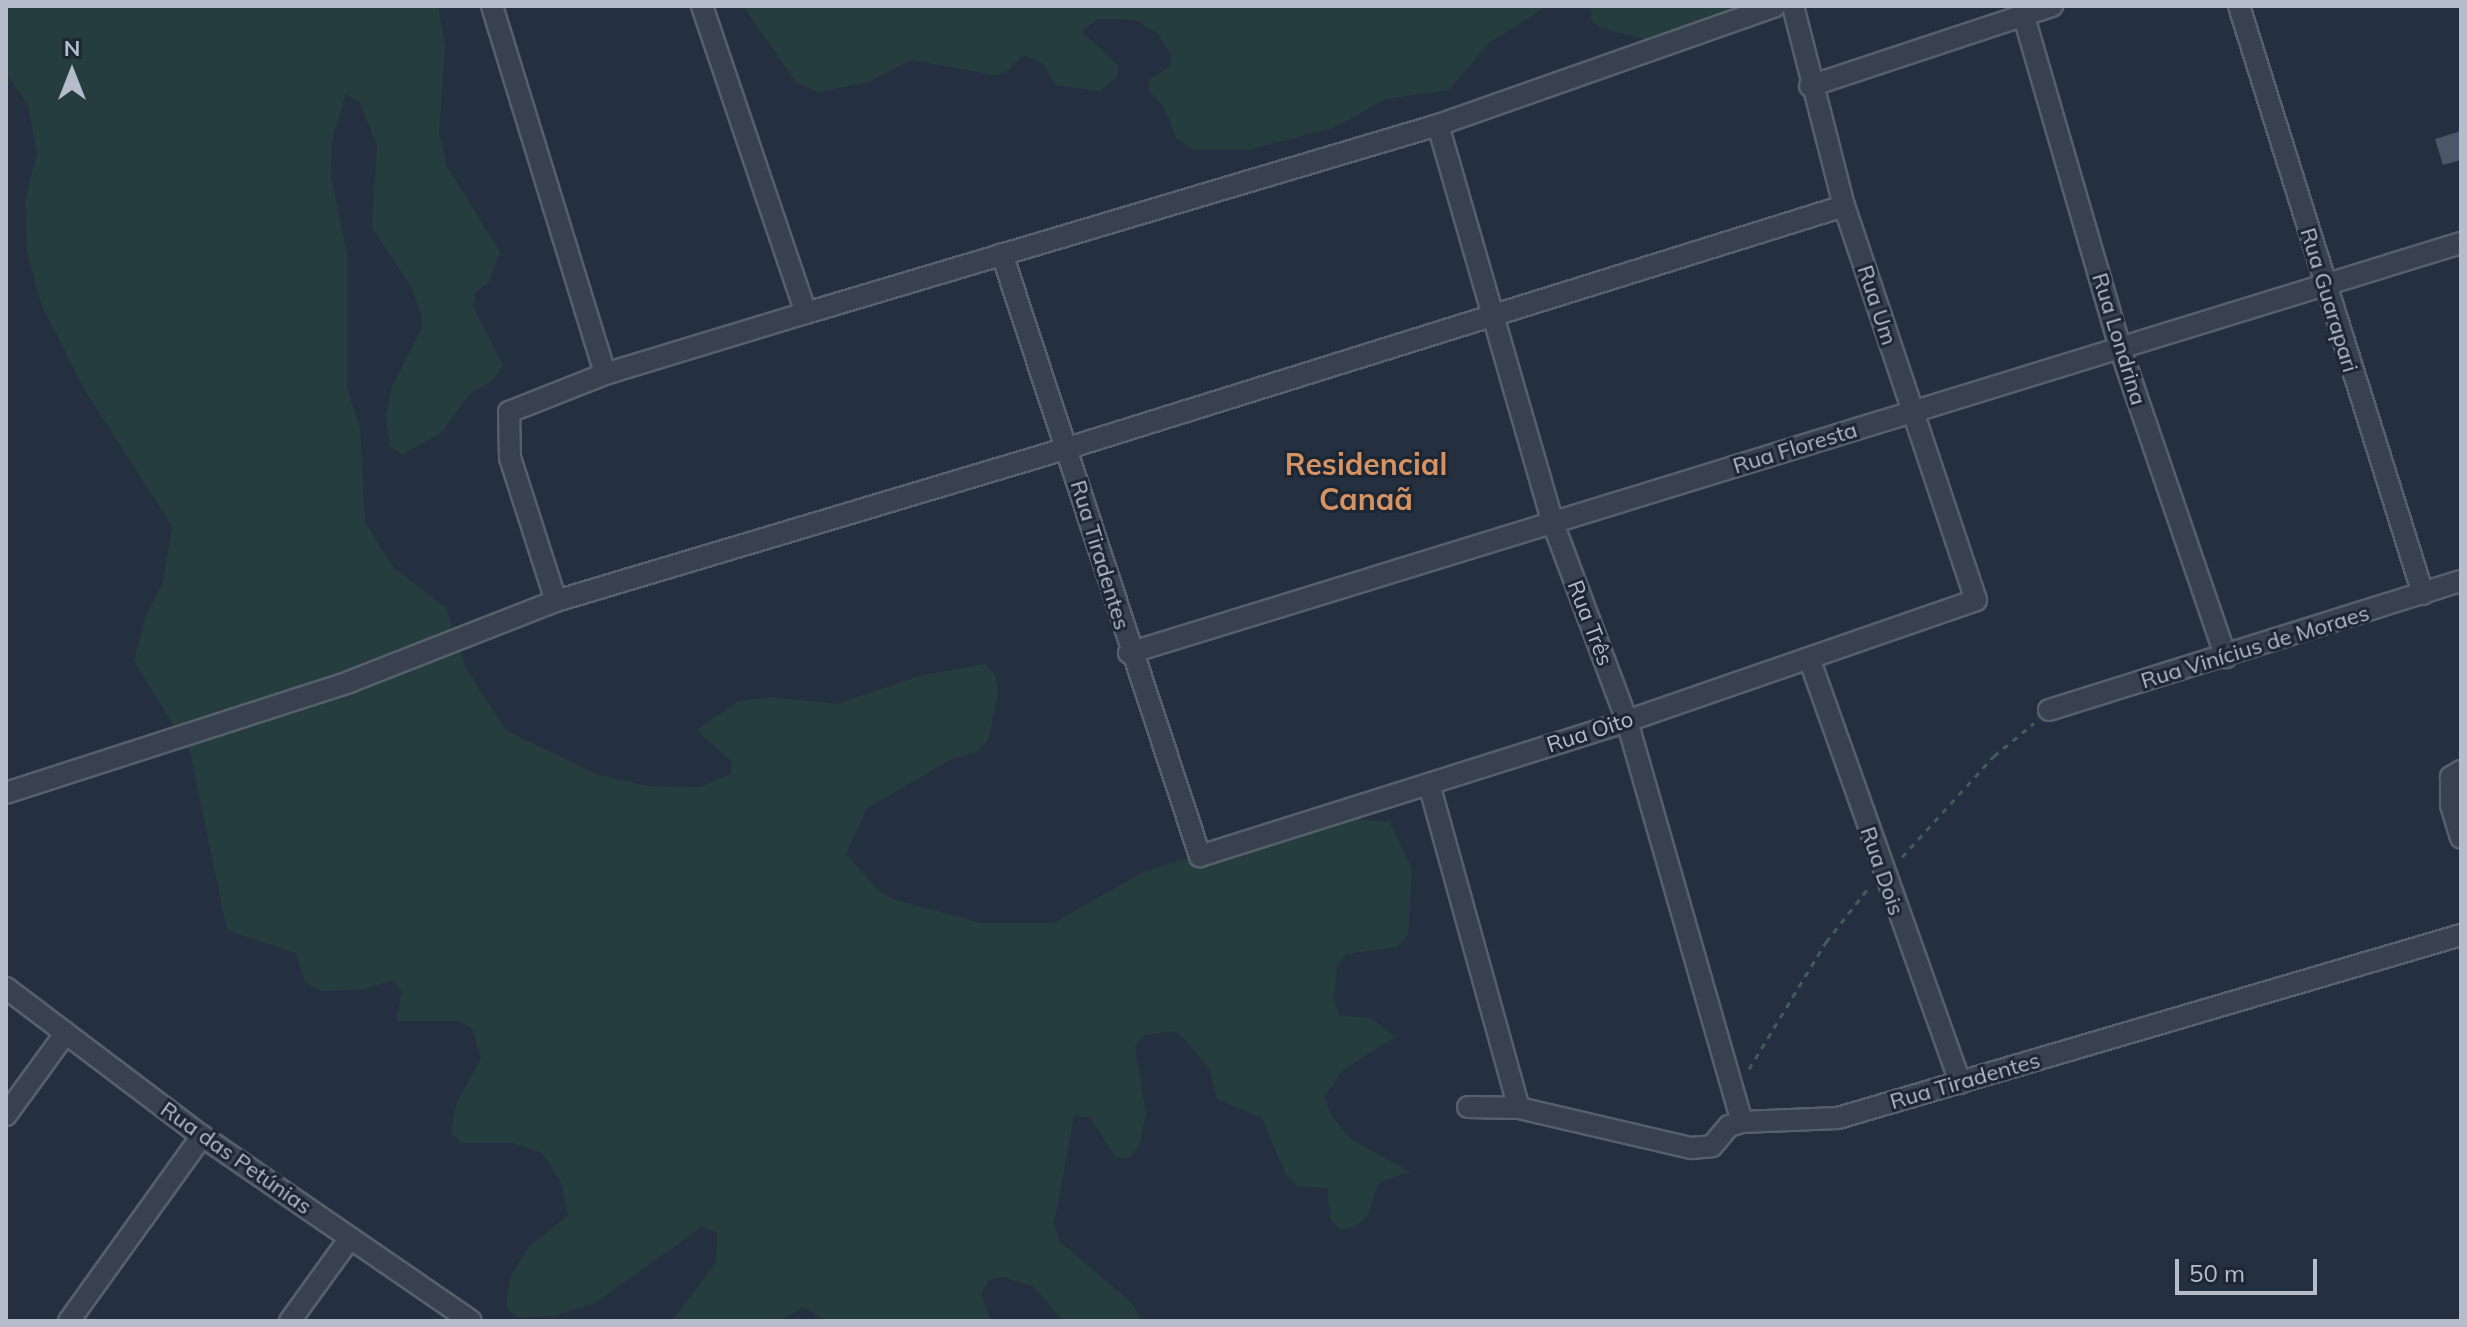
<!DOCTYPE html>
<html>
<head>
<meta charset="utf-8">
<style>
  body { margin:0 }
  #map { position:relative; width:2467px; height:1327px; overflow:hidden; background:#24303f; font-family:Mulish,sans-serif }
  div>[style] { position:absolute }
  [style*='--x'] { left:calc(var(--x)*1px); top:calc(var(--y)*1px); width:calc(var(--w)*1px); rotate:calc(var(--a)*1deg) }
  .green>* { inset:0; background:#263d40 }
  .building>* { inset:0; background:#4a5768 }
  .path>* { height:3px; margin-top:-1.5px; transform-origin:0; background:repeating-linear-gradient(90deg,#445a5d 0 6px,transparent 0 12px) }
  .roads { filter:drop-shadow(2px 0 #56606c) drop-shadow(-2px 0 #56606c) drop-shadow(0 2px #56606c) drop-shadow(0 -2px #56606c) }
  .minor>* { height:20px; margin:-10px; padding:0 10px; transform-origin:10px; border-radius:10px; background:#38424f }
  span { translate:-50% -50%; white-space:nowrap; text-align:center; line-height:1.15; -webkit-text-stroke:6px #1d2734; paint-order:stroke }
  .street-label { font-size:22px; color:#b4bdc9 }
  .district-label { font-size:30px; color:#d69263; font-weight:700 }
  .frame { position:absolute; inset:0; border:8px solid #b4bdc9; pointer-events:none }
  .north { position:absolute; left:32px; top:32px; width:80px; height:80px; -webkit-text-stroke:6px #1d2734; paint-order:stroke; rotate:0deg; font-size:22px; font-weight:700; line-height:32px; text-align:center; color:#b4bdc9 }
  .north::after { content:''; display:block; margin:auto; width:28px; height:36px; background:#b4bdc9; clip-path:polygon(50% 0,100% 100%,50% 72%,0 100%) }
  .scale { position:absolute; left:2175px; top:1259px; width:142px; height:36px; box-sizing:border-box; border:4px solid #b4bdc9; border-top:0; padding-left:10px; font-size:24px; line-height:28px; white-space:nowrap; color:#b4bdc9; -webkit-text-stroke:6px #1d2734; paint-order:stroke }
</style>
</head>
<body>
<div id="map">
  <div class="green">
    <i style="clip-path:polygon(6px 6px,438px 6px,445px 46px,439px 133px,447px 166px,500px 252px,489px 282px,476px 292px,473px 307px,503px 365px,494px 379px,469px 395px,442px 432px,402px 455px,390px 446px,386px 415px,392px 386px,422px 328px,421px 313px,410px 285px,372px 228px,377px 146px,360px 103px,346px 94px,332px 140px,331px 176px,347px 255px,347px 387px,360px 428px,365px 522px,393px 567px,445px 607px,467px 670px,506px 730px,596px 774px,647px 786px,700px 787px,731px 774px,731px 761px,696px 730px,739px 701px,770px 697px,837px 704px,923px 675px,985px 664px,996px 676px,998px 691px,989px 738px,979px 751px,950px 760px,867px 808px,846px 854px,879px 891px,896px 900px,981px 923px,1054px 923px,1141px 873px,1318px 816px,1390px 822px,1412px 870px,1408px 935px,1397px 947px,1346px 954px,1337px 966px,1334px 1000px,1339px 1016px,1371px 1018px,1395px 1037px,1343px 1070px,1325px 1096px,1329px 1112px,1349px 1138px,1410px 1172px,1379px 1182px,1368px 1215px,1355px 1227px,1340px 1230px,1330px 1219px,1327px 1188px,1297px 1186px,1286px 1175px,1262px 1118px,1217px 1099px,1210px 1070px,1188px 1043px,1175px 1031px,1145px 1035px,1135px 1046px,1146px 1113px,1140px 1145px,1129px 1158px,1115px 1157px,1090px 1117px,1074px 1116px,1054px 1223px,1059px 1241px,1132px 1303px,1142px 1321px,1063px 1321px,1034px 1287px,1003px 1277px,989px 1280px,981px 1295px,991px 1321px,825px 1321px,803px 1307px,779px 1321px,672px 1321px,716px 1262px,717px 1232px,702px 1227px,595px 1303px,554px 1316px,517px 1317px,506px 1308px,510px 1277px,528px 1248px,568px 1215px,561px 1182px,542px 1153px,513px 1143px,461px 1143px,451px 1132px,457px 1102px,481px 1059px,473px 1030px,460px 1021px,396px 1021px,402px 992px,392px 980px,362px 990px,321px 991px,305px 982px,296px 953px,227px 930px,190px 752px,134px 661px,146px 615px,163px 584px,172px 526px,84px 389px,41px 304px,27px 253px,25px 201px,37px 154px,28px 105px,6px 74px)"></i>
    <i style="clip-path:polygon(743px 6px,1547px 6px,1489px 43px,1449px 90px,1386px 99px,1333px 128px,1248px 150px,1194px 150px,1176px 138px,1164px 107px,1148px 90px,1150px 79px,1170px 67px,1171px 55px,1158px 33px,1135px 20px,1097px 19px,1082px 32px,1118px 65px,1118px 76px,1100px 91px,1055px 85px,1044px 64px,1023px 55px,1005px 73px,995px 75px,911px 60px,868px 82px,818px 92px,797px 83px)"></i>
    <i style="clip-path:polygon(1590px 6px,1781px 6px,1664px 44px,1601px 28px,1592px 22px)"></i>
  </div>
  <div class="building">
    <i style="clip-path:polygon(2461px 131px,2461px 160px,2443px 165px,2435px 139px)"></i>
  </div>
  <div class="path">
    <i style="--x:1902;--y:857;--w:137;--a:-47.7"></i>
    <i style="--x:1994;--y:756;--w:52;--a:-39.5"></i>
    <i style="--x:1749;--y:1069;--w:149;--a:-58.8"></i>
    <i style="--x:1826;--y:942;--w:71;--a:-51.8"></i>
  </div>
  <div class="roads">
    <div class="minor">
      <i style="--x:492;--y:6;--w:385;--a:72.9"></i>
      <i style="--x:702;--y:6;--w:324;--a:71.3"></i>
      <i style="--x:806;--y:313;--w:659;--a:-16.57"></i>
      <i style="--x:1438;--y:125;--w:357;--a:-19.4"></i>
      <i style="--x:2239;--y:6;--w:616;--a:72.62"></i>
      <i style="--x:2024;--y:17;--w:345;--a:73.8"></i>
      <i style="--x:2120;--y:348;--w:327;--a:71.1"></i>
      <i style="--x:1810;--y:86;--w:255;--a:-18.3"></i>
      <i style="--x:1438;--y:125;--w:414;--a:73.9"></i>
      <i style="--x:1553;--y:523;--w:211;--a:69.5"></i>
      <i style="--x:1627;--y:721;--w:417;--a:74"></i>
      <i style="--x:1002;--y:254;--w:634;--a:71.79"></i>
      <i style="--x:1200;--y:856;--w:448;--a:-17.5"></i>
      <i style="--x:1627;--y:721;--w:369;--a:-19.1"></i>
      <i style="--x:1976;--y:600;--w:416;--a:-108.5"></i>
      <i style="--x:1844;--y:206;--w:206;--a:-104.3"></i>
      <i style="--x:556;--y:601;--w:150;--a:-107.8"></i>
      <i style="--x:510;--y:458;--w:46;--a:-91.2"></i>
      <i style="--x:509;--y:412;--w:103;--a:-21.6"></i>
      <i style="--x:605;--y:374;--w:210;--a:-16.9"></i>
      <i style="--x:1129;--y:653;--w:1394;--a:-17.11"></i>
      <i style="--x:1809;--y:658;--w:451;--a:70.4"></i>
      <i style="--x:2049;--y:710;--w:432;--a:-17.4"></i>
      <i style="--x:2461;--y:771;--w:12;--a:149"></i>
      <i style="--x:2451;--y:777;--w:28;--a:90"></i>
      <i style="--x:2451;--y:805;--w:34;--a:73"></i>
      <i style="--x:1429;--y:784;--w:336;--a:74.5"></i>
      <i style="--x:6;--y:793;--w:361;--a:-17.9"></i>
      <i style="--x:349;--y:682;--w:222;--a:-21.4"></i>
      <i style="--x:556;--y:601;--w:534;--a:-16.64"></i>
      <i style="--x:1068;--y:448;--w:813;--a:-17.32"></i>
      <i style="--x:6;--y:988;--w:246;--a:37.1"></i>
      <i style="--x:202;--y:1136;--w:326;--a:34.5"></i>
      <i style="--x:1468;--y:1107;--w:51;--a:1.1"></i>
      <i style="--x:1519;--y:1108;--w:177;--a:13.1"></i>
      <i style="--x:1691;--y:1148;--w:21;--a:-5"></i>
      <i style="--x:1712;--y:1146;--w:26;--a:-50"></i>
      <i style="--x:1729;--y:1126;--w:14;--a:-17"></i>
      <i style="--x:1742;--y:1122;--w:96;--a:-2.4"></i>
      <i style="--x:1838;--y:1118;--w:649;--a:-16.37"></i>
      <i style="--x:6;--y:1115;--w:100;--a:-53.9"></i>
      <i style="--x:69;--y:1321;--w:228;--a:-54.3"></i>
      <i style="--x:290;--y:1321;--w:102;--a:-54.1"></i>
    </div>
  </div>
  <div class="street-label">
    <span style="left:2329px;top:300px;rotate:73deg">Rua Guarapari</span>
    <span style="left:1877px;top:305px;rotate:72deg">Rua Um</span>
    <span style="left:2119px;top:339px;rotate:73deg">Rua Londrina</span>
    <span style="left:1795px;top:448px;rotate:-17deg">Rua Floresta</span>
    <span style="left:1100px;top:555px;rotate:73deg">Rua Tiradentes</span>
    <span style="left:1590px;top:623px;rotate:69deg">Rua Três</span>
    <span style="left:2255px;top:647px;rotate:-17deg">Rua Vinícius de Moraes</span>
    <span style="left:1590px;top:732px;rotate:-18deg">Rua Oito</span>
    <span style="left:1882px;top:871px;rotate:71deg">Rua Dois</span>
    <span style="left:1965px;top:1081px;rotate:-16deg">Rua Tiradentes</span>
    <span style="left:236px;top:1158px;rotate:35deg">Rua das Petúnias</span>
  </div>
  <div class="district-label">
    <span style="left:1366px;top:481px">Residencial<br>Canaã</span>
  </div>
  <div class="frame"></div>
  <div class="north">N</div>
  <div class="scale">50 m</div>
</div>
</body>
</html>
